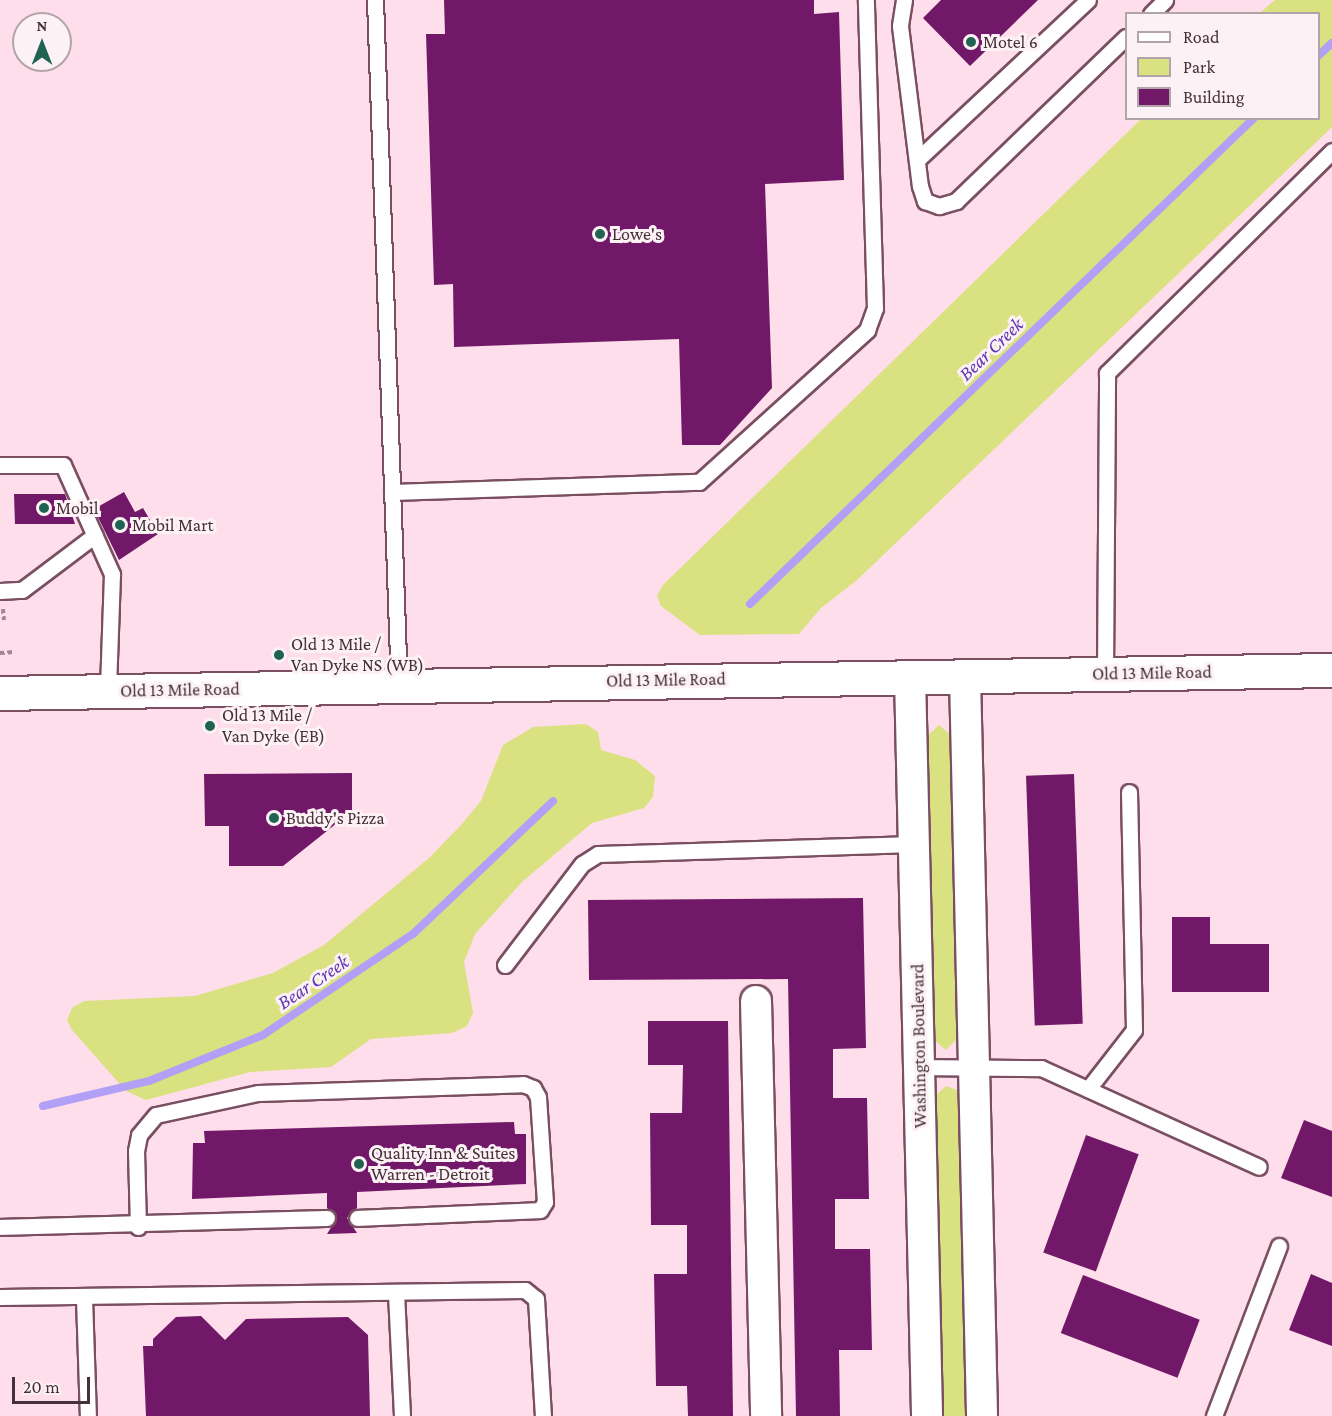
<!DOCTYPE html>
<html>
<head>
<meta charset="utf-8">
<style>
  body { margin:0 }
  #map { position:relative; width:1332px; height:1416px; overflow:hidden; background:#fddeea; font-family:"Crimson Pro",serif }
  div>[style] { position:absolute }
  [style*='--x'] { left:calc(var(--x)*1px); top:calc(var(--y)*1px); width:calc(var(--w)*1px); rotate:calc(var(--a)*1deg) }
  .green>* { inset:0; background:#dae180 }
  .stream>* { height:8px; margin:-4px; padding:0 4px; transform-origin:4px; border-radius:4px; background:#b2a0f6 }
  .building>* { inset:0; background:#711868; transform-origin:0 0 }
  .path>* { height:4px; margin-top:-2px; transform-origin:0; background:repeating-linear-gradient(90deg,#a18791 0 4.5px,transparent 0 7.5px) }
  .roads { filter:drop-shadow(2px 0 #7a4f62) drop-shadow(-2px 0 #7a4f62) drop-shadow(0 2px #7a4f62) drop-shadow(0 -2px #7a4f62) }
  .service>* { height:15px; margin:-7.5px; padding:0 7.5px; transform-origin:7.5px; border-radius:7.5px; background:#fff }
  .minor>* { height:30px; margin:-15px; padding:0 15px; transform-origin:15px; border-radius:15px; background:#fff }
  .tertiary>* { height:33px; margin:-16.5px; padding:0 16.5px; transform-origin:16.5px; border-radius:16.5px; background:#fff }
  .dots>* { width:16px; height:16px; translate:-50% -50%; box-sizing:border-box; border:3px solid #fcf1f5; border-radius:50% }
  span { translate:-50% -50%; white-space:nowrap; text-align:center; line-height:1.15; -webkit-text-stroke:6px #fcf1f5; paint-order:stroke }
  .poi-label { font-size:18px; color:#453139 }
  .left { translate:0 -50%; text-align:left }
  .street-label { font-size:18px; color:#453139 }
  .water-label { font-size:20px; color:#5f38b2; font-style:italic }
  .legend { position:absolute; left:1125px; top:12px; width:195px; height:108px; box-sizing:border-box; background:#fcf1f5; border:2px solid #b3a4aa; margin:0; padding:8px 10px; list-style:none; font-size:18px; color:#453139 }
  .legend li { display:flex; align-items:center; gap:12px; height:30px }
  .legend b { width:30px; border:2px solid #b3a4aa }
  .north { position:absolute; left:12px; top:12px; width:60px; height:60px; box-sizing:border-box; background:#fcf1f5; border:2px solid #b3a4aa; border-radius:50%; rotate:0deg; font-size:16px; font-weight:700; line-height:24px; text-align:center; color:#453139 }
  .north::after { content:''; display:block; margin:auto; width:21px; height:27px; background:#216352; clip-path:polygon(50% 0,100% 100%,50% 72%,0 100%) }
  .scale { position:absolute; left:12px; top:1377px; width:78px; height:27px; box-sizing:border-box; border:3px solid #453139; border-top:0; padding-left:8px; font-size:18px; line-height:21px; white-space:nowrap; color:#453139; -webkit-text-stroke:4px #fcf1f5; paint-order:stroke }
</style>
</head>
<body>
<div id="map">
  <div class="green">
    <i style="clip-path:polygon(1275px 0,1332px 0,1332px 127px,857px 580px,821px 608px,799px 634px,700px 635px,661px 606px,657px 596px,663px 585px,1141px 119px,1318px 118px,1318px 14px,1260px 13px)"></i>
    <i style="clip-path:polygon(586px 724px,598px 732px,601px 750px,635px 760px,655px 776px,653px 797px,644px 808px,592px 823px,523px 881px,475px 934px,464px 962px,473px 1013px,467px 1026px,452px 1033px,371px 1039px,331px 1067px,250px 1072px,146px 1100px,126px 1091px,72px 1030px,67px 1020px,72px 1008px,84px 1001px,195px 996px,273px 973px,324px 945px,429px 858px,461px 825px,481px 801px,503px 745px,533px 727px)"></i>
    <i style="clip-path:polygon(939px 725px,953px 737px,958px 1038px,946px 1050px,933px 1039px,926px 737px)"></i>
    <i style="clip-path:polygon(946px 1086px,957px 1090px,959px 1097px,966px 1416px,940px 1416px,935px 1096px)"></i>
  </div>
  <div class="stream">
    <i style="--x:1318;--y:56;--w:19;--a:-43"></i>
    <i style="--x:750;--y:604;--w:700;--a:-43.96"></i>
    <i style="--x:43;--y:1106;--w:109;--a:-13.3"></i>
    <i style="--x:149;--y:1081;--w:123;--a:-22"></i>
    <i style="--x:263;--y:1035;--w:181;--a:-34"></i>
    <i style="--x:413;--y:934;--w:193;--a:-43.5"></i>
  </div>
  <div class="building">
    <i style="clip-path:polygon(444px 0,814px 0,814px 14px,839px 12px,844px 180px,765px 184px,772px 388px,720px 445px,682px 445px,679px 339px,454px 347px,453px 284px,434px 285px,426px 34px,445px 34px)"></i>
    <i style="clip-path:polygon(941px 0,1038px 0,970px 66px,923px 18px)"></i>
    <i style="clip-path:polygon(124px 492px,135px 512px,143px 508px,158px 534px,119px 560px,94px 509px)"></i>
    <i style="clip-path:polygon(14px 494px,65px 494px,75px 524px,15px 524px)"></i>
    <i style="clip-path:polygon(352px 773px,352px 811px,283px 866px,229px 866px,229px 826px,205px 826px,204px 774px)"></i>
    <i style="left:1074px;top:774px;width:250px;height:48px;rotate:88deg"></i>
    <i style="clip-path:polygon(863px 898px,866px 1048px,833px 1049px,833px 1098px,867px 1098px,869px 1199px,835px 1199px,835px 1249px,870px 1249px,872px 1350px,839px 1350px,840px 1416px,796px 1416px,788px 979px,589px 980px,588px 900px)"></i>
    <i style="clip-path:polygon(1172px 917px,1210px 917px,1210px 944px,1269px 944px,1269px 992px,1172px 992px)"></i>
    <i style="clip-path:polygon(648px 1021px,728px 1021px,733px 1416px,688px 1416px,687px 1386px,656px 1386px,654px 1274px,687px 1274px,687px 1225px,651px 1225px,650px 1113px,682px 1113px,683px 1065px,648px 1065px)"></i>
    <i style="clip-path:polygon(1304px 1120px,1332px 1131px,1332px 1197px,1281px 1178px)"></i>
    <i style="clip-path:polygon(514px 1122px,515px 1134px,526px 1134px,526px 1184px,357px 1192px,357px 1208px,347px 1218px,357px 1233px,327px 1234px,337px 1218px,327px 1208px,327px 1193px,192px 1199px,193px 1143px,205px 1143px,204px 1131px)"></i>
    <i style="left:1086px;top:1135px;width:56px;height:125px;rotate:20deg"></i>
    <i style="clip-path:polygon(1311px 1274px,1332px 1283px,1332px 1346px,1289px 1330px)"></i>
    <i style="left:1083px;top:1275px;width:125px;height:62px;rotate:21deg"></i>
    <i style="clip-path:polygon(201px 1316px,225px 1340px,246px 1319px,348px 1317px,368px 1335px,370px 1416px,146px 1416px,143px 1346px,153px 1346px,153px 1339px,176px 1317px)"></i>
  </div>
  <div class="path">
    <i style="--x:3;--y:609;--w:11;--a:85"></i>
    <i style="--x:0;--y:653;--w:15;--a:-4"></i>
  </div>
  <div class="roads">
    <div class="service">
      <i style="--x:375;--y:0;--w:686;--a:88"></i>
      <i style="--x:904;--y:0;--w:26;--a:99"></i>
      <i style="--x:900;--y:26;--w:161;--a:82.9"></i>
      <i style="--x:920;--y:186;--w:16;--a:72"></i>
      <i style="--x:925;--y:201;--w:15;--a:20"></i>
      <i style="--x:939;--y:206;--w:18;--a:-16"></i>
      <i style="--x:956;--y:201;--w:236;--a:-44"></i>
      <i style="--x:1151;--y:14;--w:20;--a:-45"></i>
      <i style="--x:917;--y:160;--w:234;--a:-43.1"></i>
      <i style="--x:0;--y:465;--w:63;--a:0"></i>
      <i style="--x:63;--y:465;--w:120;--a:65.8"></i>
      <i style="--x:112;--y:574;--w:117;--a:92"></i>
      <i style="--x:392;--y:492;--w:307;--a:-1.9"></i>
      <i style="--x:699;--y:482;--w:227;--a:-42.1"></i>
      <i style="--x:867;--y:330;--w:23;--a:-70"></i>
      <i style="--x:875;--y:308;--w:308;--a:-91.7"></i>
      <i style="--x:0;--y:591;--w:22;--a:-3"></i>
      <i style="--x:22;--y:590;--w:91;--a:-37"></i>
      <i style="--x:1105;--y:674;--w:301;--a:-89.6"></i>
      <i style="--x:1107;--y:373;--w:316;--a:-44.6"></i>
      <i style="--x:505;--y:965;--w:127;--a:-52.7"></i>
      <i style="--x:582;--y:864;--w:19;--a:-32"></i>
      <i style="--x:598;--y:854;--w:316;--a:-1.8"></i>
      <i style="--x:919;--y:1067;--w:122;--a:0.5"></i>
      <i style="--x:1041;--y:1068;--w:239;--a:24.4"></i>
      <i style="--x:1088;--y:1089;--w:75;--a:-52.1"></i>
      <i style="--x:1134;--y:1030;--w:238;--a:-91.2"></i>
      <i style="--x:0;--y:1227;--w:327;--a:-1.6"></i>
      <i style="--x:138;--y:1227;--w:76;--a:-91.5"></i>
      <i style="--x:136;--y:1151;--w:16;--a:-79"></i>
      <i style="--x:139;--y:1135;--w:26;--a:-50"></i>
      <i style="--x:156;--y:1115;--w:104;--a:-12.2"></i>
      <i style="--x:258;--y:1093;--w:265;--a:-1.9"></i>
      <i style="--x:523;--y:1084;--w:11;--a:22"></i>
      <i style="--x:533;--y:1088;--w:10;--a:61"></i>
      <i style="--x:538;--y:1097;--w:105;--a:86.2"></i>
      <i style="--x:545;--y:1202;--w:9;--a:122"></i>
      <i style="--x:540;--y:1210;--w:183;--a:177.5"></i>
      <i style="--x:396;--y:1293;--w:123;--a:87.2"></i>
      <i style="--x:0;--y:1297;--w:525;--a:-0.76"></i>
      <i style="--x:525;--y:1290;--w:14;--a:39"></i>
      <i style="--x:536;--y:1299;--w:117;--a:86.6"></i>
      <i style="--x:84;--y:1298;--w:118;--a:88.1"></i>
      <i style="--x:1214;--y:1416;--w:182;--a:-69.1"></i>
    </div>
    <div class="minor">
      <i style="--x:910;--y:676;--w:740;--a:88.68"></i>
      <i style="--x:965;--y:676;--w:740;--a:88.68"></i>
      <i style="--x:756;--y:1001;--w:415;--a:88.6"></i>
    </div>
    <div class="tertiary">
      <i style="--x:0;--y:693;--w:1332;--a:-0.99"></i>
    </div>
  </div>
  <div class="dots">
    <i style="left:971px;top:42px;background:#216352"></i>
    <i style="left:600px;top:234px;background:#216352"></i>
    <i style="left:44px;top:508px;background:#216352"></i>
    <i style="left:120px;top:525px;background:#216352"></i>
    <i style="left:279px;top:655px;background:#216352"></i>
    <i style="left:210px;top:726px;background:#216352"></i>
    <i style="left:274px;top:818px;background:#216352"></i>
    <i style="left:359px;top:1164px;background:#216352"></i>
  </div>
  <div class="poi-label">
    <span class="left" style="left:983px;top:42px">Motel 6</span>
    <span class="left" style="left:612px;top:234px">Lowe's</span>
    <span class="left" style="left:56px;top:508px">Mobil</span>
    <span class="left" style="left:132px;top:525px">Mobil Mart</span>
    <span class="left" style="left:291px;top:655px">Old 13 Mile /<br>Van Dyke NS (WB)</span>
    <span class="left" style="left:222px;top:726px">Old 13 Mile /<br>Van Dyke (EB)</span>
    <span class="left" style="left:286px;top:818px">Buddy's Pizza</span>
    <span class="left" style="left:371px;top:1164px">Quality Inn &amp; Suites<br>Warren - Detroit</span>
  </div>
  <div class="street-label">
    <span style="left:1152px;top:673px;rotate:-1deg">Old 13 Mile Road</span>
    <span style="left:666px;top:680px;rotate:-1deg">Old 13 Mile Road</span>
    <span style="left:180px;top:690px;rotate:-1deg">Old 13 Mile Road</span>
    <span style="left:919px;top:1046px;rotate:-91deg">Washington Boulevard</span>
  </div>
  <div class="water-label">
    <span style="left:991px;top:349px;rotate:-44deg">Bear Creek</span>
    <span style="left:313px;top:982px;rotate:-34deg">Bear Creek</span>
  </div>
  <ul class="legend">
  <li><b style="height:8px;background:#fff"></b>Road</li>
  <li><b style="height:16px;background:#dae180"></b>Park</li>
  <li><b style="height:16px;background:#711868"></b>Building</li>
  </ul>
  <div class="north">N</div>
  <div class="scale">20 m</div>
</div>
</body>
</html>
